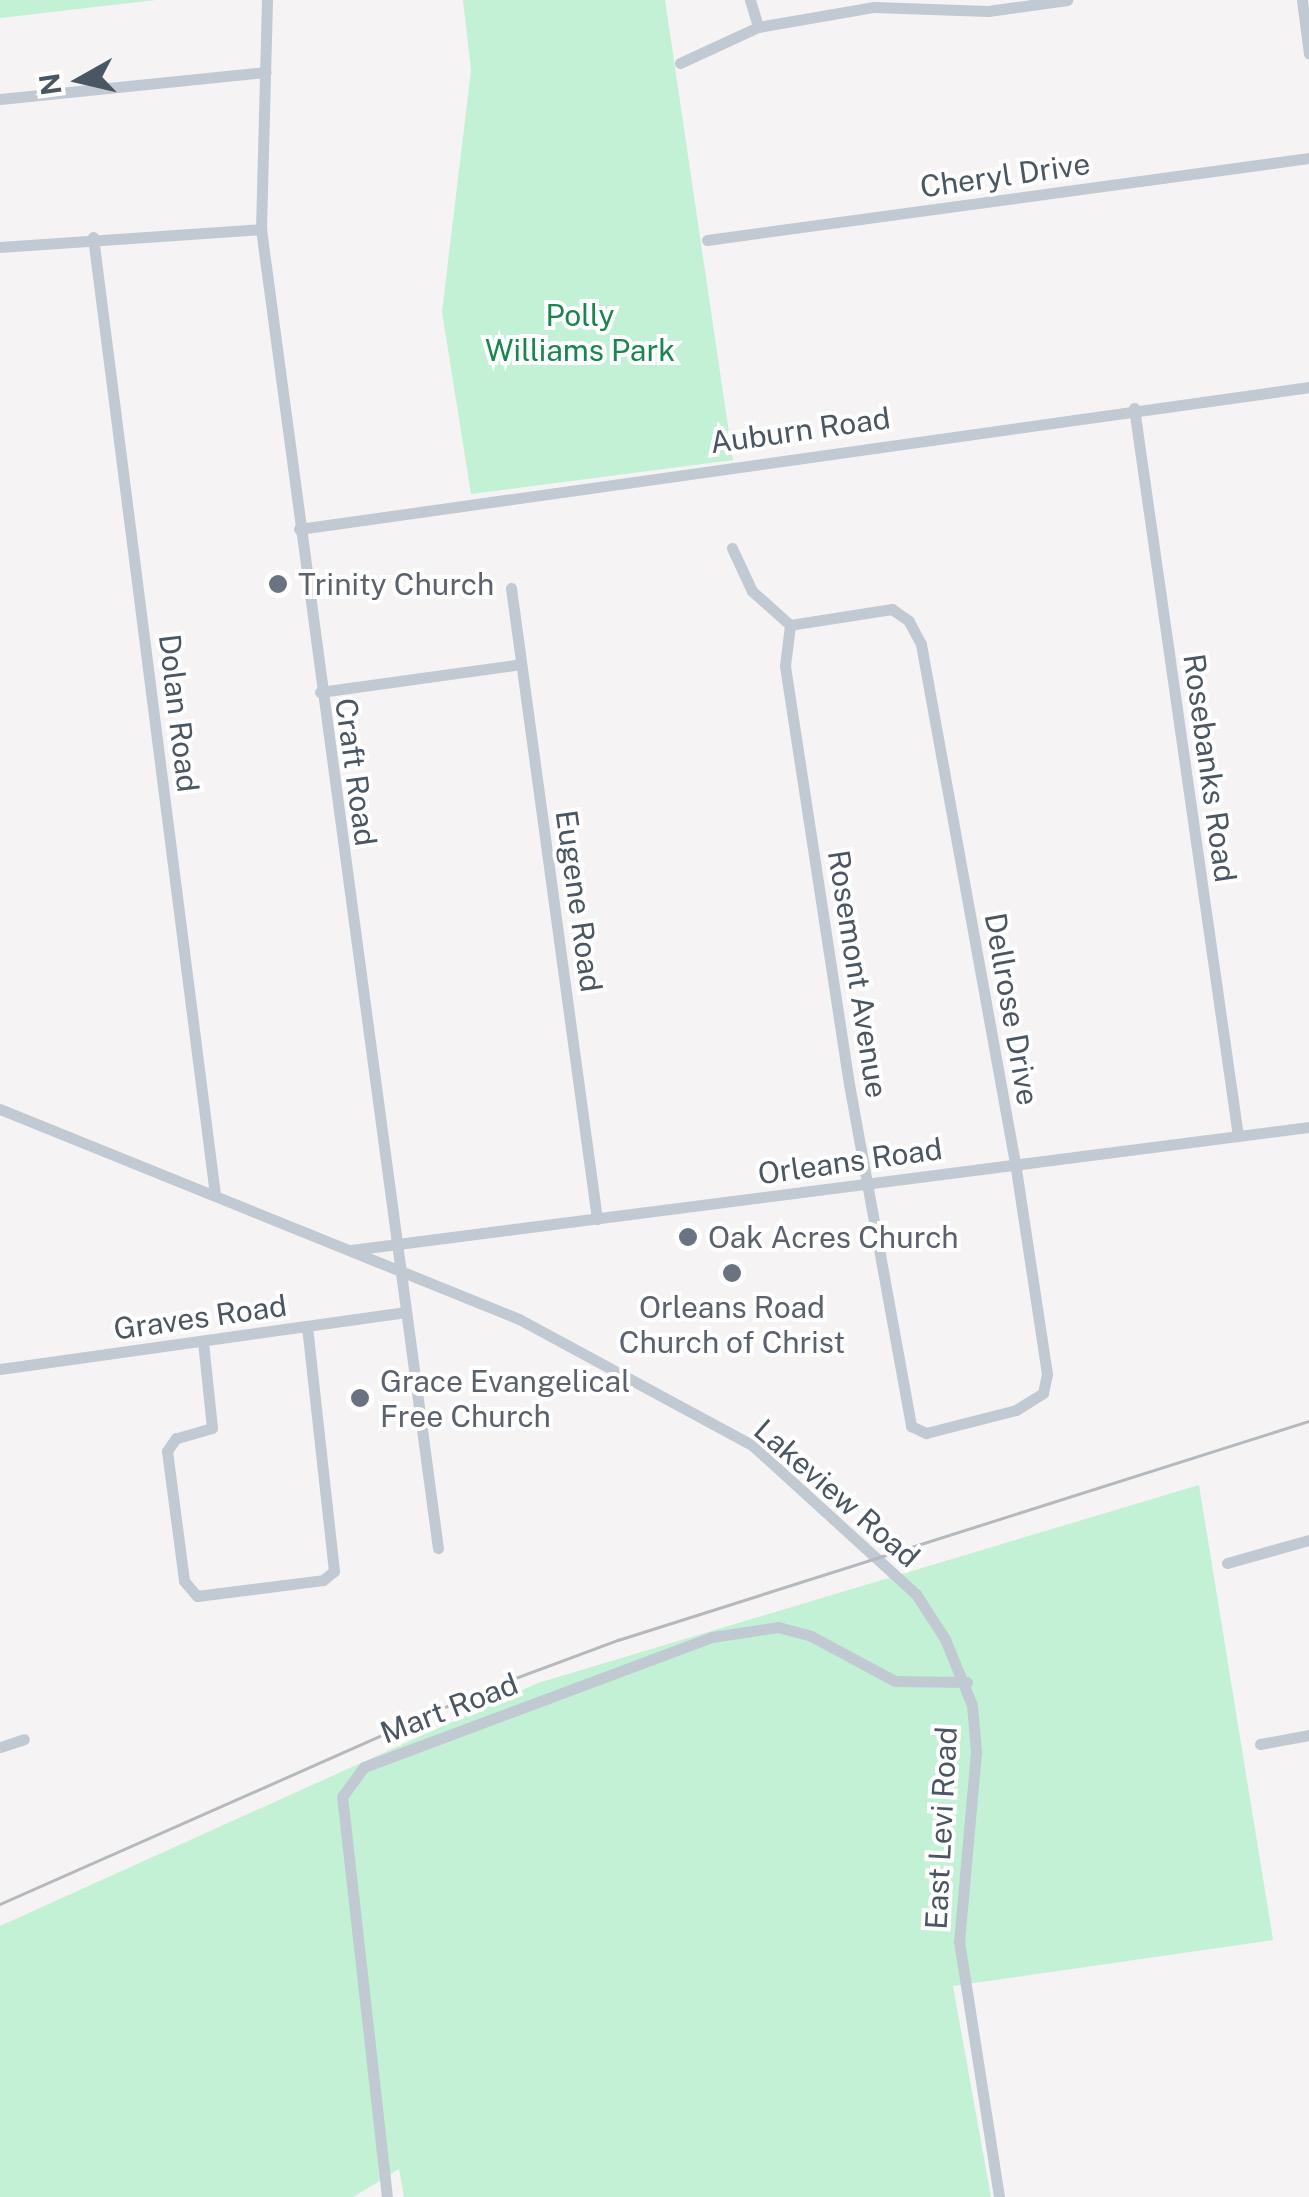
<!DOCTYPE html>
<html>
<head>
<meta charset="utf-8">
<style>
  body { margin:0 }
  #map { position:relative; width:1309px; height:2197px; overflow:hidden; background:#f5f3f3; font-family:"Public Sans",sans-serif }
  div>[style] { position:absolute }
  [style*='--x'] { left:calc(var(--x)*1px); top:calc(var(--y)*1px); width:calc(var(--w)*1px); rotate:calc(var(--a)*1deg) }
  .green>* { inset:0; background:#c3f1d5 }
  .minor>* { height:11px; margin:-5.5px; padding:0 5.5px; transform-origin:5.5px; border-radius:5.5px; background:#c1cad2 }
  .rail>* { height:2.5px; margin:-1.25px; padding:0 1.25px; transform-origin:1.25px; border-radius:1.25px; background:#b5b8bd }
  .dots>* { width:28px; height:28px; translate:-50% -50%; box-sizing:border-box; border:5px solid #fff; border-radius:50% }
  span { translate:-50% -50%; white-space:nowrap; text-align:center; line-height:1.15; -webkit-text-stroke:8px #fff; paint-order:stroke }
  .street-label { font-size:30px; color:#4a5661 }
  .park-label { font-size:30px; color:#17864f }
  .worship-label { font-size:30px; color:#5b616d }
  .left { translate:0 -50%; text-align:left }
  .north { position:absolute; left:30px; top:30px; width:100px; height:100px; -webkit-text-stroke:8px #fff; paint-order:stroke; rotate:262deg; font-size:28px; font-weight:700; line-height:40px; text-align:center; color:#4a5661 }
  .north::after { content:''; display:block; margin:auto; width:35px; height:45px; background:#4a5661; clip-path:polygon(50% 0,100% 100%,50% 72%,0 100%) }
</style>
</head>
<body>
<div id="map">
  <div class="green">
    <i style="clip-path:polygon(0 0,156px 0,0 18px)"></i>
    <i style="clip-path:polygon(463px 0,665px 0,733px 460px,471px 494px,442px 312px,471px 70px)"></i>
    <i style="clip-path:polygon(1199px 1485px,1273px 1940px,953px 1986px,991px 2197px,404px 2197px,399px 2169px,353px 2197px,0 2197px,0 1926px,538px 1683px)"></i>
  </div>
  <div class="minor">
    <i style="--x:267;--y:0;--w:229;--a:91.5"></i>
    <i style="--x:261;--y:229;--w:1331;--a:82.36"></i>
    <i style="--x:750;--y:0;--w:28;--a:73"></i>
    <i style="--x:1302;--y:0;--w:54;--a:82.6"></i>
    <i style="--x:680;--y:63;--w:86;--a:-24.8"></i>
    <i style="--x:758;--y:27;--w:118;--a:-9.8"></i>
    <i style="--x:874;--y:7;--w:114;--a:2"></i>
    <i style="--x:988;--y:11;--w:80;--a:-7.9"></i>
    <i style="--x:0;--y:99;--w:267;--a:-5.8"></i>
    <i style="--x:93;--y:237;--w:965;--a:82.74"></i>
    <i style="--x:707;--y:240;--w:608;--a:-7.76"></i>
    <i style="--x:0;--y:247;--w:262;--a:-3.9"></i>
    <i style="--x:1134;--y:408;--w:735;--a:81.87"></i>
    <i style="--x:299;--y:529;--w:1020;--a:-8"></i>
    <i style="--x:732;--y:548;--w:47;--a:65.1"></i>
    <i style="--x:752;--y:591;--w:51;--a:41.8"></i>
    <i style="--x:790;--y:625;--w:41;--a:97"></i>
    <i style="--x:785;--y:666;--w:423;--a:81.3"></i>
    <i style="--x:849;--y:1084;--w:348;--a:79.7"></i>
    <i style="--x:911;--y:1426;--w:17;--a:25"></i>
    <i style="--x:926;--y:1433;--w:93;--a:-14.3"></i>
    <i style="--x:1016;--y:1410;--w:32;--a:-32"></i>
    <i style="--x:1043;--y:1393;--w:19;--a:-78"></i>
    <i style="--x:1047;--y:1374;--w:213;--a:-98.6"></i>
    <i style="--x:1015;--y:1163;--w:527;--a:-100.27"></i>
    <i style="--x:921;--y:644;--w:26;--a:-118"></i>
    <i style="--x:909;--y:621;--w:21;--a:-145"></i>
    <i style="--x:892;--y:609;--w:103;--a:171.1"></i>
    <i style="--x:511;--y:588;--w:637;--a:82.24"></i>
    <i style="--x:320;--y:692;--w:203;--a:-7.9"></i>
    <i style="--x:0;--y:1109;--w:560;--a:22.03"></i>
    <i style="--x:519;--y:1319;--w:265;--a:28.4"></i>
    <i style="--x:752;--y:1445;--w:222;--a:42.3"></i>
    <i style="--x:916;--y:1594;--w:54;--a:57.2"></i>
    <i style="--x:945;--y:1639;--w:71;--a:67.8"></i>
    <i style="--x:972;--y:1705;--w:47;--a:85.1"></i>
    <i style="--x:976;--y:1752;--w:190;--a:95.1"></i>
    <i style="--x:959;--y:1941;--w:259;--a:81.1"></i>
    <i style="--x:351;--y:1250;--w:966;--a:-7.32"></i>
    <i style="--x:203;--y:1342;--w:86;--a:84"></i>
    <i style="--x:212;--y:1428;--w:37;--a:164"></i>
    <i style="--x:176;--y:1438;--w:16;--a:125"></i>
    <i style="--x:167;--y:1451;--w:131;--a:82.5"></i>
    <i style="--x:184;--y:1581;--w:20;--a:49"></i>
    <i style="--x:197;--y:1596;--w:127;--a:-7.2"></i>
    <i style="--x:323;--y:1580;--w:14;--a:-39"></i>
    <i style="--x:334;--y:1571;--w:244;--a:-96.3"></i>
    <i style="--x:0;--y:1369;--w:410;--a:-8"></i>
    <i style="--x:1227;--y:1563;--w:85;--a:-15.7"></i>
    <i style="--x:1260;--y:1744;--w:50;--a:-10.4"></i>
    <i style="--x:0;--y:1747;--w:25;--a:-18"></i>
    <i style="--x:387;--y:2197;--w:403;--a:-96.4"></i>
    <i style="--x:342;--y:1797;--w:37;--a:-54"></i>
    <i style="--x:364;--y:1767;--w:371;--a:-20.5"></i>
    <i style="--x:712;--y:1637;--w:67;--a:-8.6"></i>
    <i style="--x:778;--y:1627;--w:34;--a:15"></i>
    <i style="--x:811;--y:1636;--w:95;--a:28.2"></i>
    <i style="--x:895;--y:1681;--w:72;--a:0.8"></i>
  </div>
  <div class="rail">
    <i style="--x:0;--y:1904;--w:531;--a:-23.86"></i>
    <i style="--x:486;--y:1689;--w:141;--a:-20.4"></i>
    <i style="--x:618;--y:1640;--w:725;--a:-17.59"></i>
  </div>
  <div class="dots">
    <i style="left:278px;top:584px;background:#6b7280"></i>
    <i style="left:688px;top:1237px;background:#6b7280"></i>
    <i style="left:732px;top:1273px;background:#6b7280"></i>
    <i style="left:360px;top:1398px;background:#6b7280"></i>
  </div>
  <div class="street-label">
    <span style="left:1005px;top:175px;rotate:-8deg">Cheryl Drive</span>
    <span style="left:800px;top:430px;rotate:-8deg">Auburn Road</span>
    <span style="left:179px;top:713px;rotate:83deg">Dolan Road</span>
    <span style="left:1210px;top:768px;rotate:82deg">Rosebanks Road</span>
    <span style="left:356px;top:772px;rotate:82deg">Craft Road</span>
    <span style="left:579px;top:901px;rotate:82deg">Eugene Road</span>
    <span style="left:858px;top:974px;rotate:81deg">Rosemont Avenue</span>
    <span style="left:1012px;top:1009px;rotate:80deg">Dellrose Drive</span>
    <span style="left:850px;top:1161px;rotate:-8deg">Orleans Road</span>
    <span style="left:200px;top:1317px;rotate:-8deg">Graves Road</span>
    <span style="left:837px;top:1493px;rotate:41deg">Lakeview Road</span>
    <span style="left:449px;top:1708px;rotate:-21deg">Mart Road</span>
    <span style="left:941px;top:1828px;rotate:-87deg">East Levi Road</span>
  </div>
  <div class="park-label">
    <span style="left:580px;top:332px">Polly<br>Williams Park</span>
  </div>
  <div class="worship-label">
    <span class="left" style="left:298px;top:584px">Trinity Church</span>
    <span class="left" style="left:708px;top:1237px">Oak Acres Church</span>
    <span style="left:732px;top:1324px">Orleans Road<br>Church of Christ</span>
    <span class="left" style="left:380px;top:1398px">Grace Evangelical<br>Free Church</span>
  </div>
  <div class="north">N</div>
</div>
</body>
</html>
